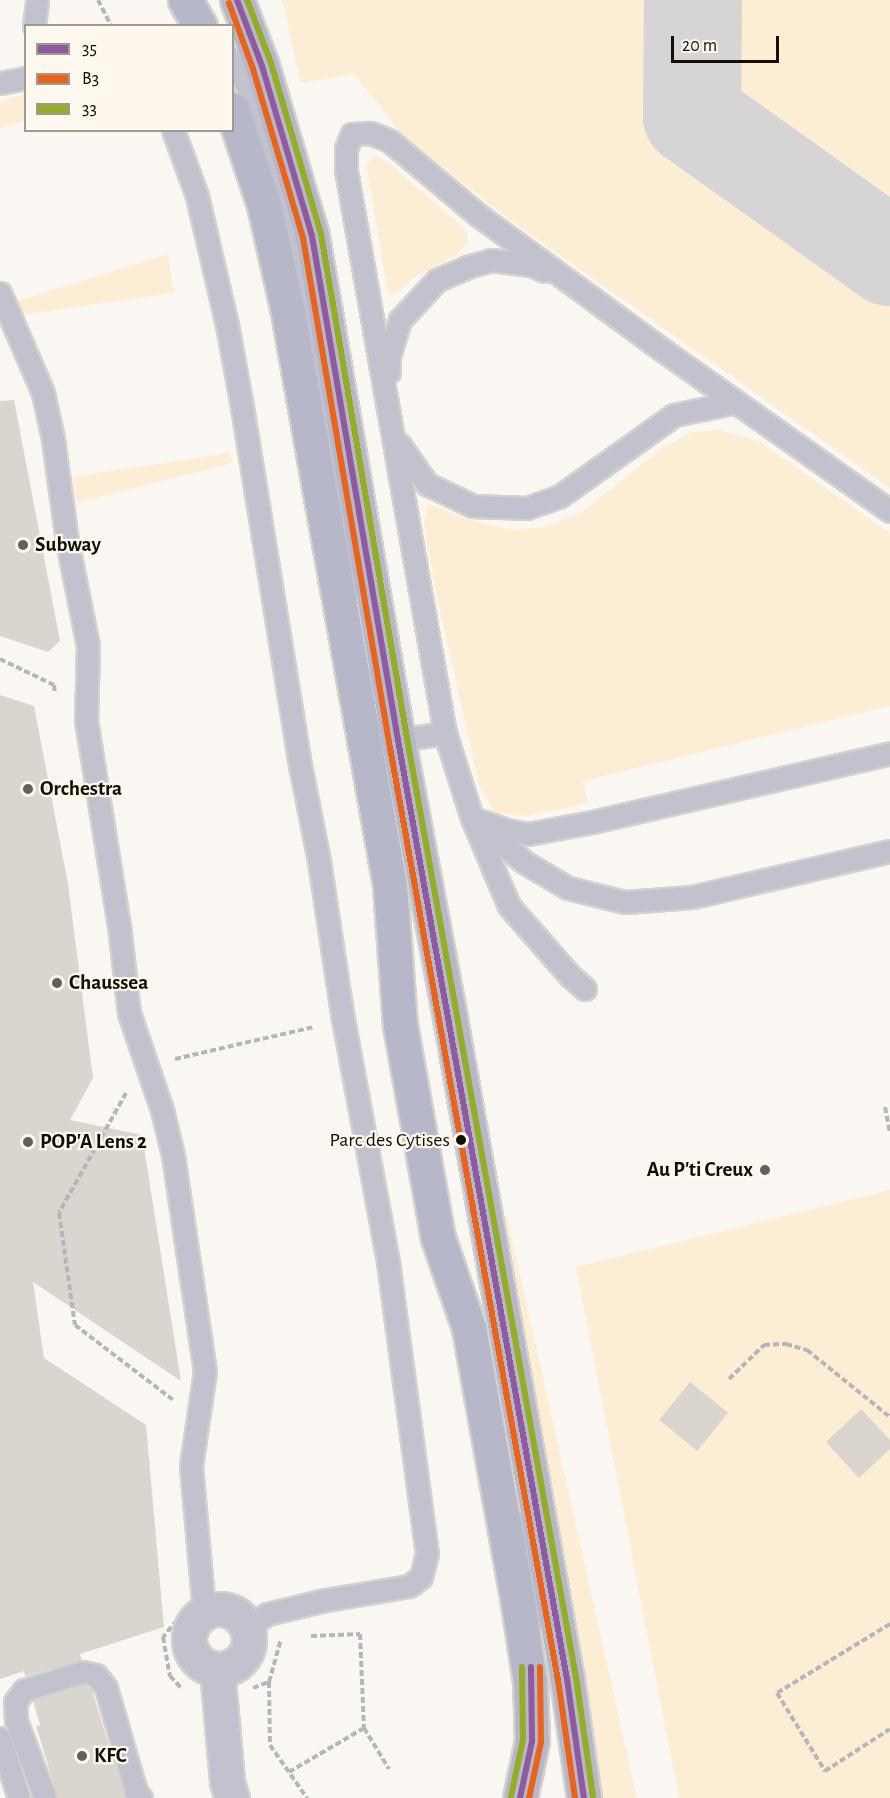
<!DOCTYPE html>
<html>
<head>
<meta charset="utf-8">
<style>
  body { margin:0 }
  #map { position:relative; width:890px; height:1798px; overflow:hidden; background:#faf7f2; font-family:"Alegreya Sans",sans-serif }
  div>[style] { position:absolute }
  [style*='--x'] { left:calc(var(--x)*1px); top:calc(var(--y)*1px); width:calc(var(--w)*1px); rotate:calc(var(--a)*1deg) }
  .green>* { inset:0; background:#fceed4 }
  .taxiway>* { height:98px; margin:-49px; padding:0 49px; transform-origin:49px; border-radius:49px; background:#d6d4d4 }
  .building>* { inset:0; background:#dad6cf; transform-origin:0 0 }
  .path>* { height:4px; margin-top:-2px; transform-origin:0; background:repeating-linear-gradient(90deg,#b5b5bc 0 6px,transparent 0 9px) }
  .roads { filter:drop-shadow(2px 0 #d4d2cd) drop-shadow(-2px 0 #d4d2cd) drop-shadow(0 2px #d4d2cd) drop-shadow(0 -2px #d4d2cd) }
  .lane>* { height:21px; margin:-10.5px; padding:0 10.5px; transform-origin:10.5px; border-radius:10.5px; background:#c2c2cf }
  .street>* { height:33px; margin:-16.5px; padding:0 16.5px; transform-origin:16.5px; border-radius:16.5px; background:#c2c2cf }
  .street>.ring { margin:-16.5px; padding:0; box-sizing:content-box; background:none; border:33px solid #c2c2cf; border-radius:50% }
  .secondary>* { height:33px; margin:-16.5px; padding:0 16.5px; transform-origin:16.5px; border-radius:16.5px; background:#b6b7c8 }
  .bus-1>* { height:6px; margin:-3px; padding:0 3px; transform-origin:3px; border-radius:3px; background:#8f5aa0 }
  .bus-2>* { height:6px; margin:-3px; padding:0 3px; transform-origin:3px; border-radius:3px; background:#e9631b }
  .bus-3>* { height:6px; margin:-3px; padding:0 3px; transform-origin:3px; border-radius:3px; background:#94ad23 }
  .dots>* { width:16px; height:16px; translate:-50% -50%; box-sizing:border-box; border:3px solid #fef8ef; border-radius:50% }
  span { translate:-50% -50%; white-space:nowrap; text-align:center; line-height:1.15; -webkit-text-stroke:4.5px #fef8ef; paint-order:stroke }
  .bus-label { font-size:20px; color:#130f07 }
  .right { translate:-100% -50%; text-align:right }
  .poi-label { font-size:21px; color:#130f07; font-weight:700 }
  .left { translate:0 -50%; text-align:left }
  .legend { position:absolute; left:24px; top:24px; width:210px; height:108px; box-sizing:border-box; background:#fef8ef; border:2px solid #a09b92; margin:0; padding:8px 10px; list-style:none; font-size:18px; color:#130f07 }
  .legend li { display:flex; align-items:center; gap:12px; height:30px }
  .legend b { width:30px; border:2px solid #a09b92 }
  .scale { position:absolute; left:671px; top:36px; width:108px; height:27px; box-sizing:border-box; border:3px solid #130f07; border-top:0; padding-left:8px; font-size:18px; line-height:21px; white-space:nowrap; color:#130f07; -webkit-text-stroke:4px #fef8ef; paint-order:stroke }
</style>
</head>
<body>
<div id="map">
  <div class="green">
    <i style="clip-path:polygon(282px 0,890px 0,890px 488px,503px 215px,401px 133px,354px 74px,301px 83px)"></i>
    <i style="clip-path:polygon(25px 94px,25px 120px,0 128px,0 102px)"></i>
    <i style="clip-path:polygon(375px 156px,388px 162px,467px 231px,468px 243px,456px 256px,413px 278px,400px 291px,392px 296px,388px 293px,366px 164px)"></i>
    <i style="clip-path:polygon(168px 254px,174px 293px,22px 315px,14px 302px)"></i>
    <i style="clip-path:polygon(721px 430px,760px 442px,890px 533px,890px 706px,583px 781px,588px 803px,526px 816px,495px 813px,479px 785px,437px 597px,424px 525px,427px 503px,466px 519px,512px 530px,544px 527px,581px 513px,659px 450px,692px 432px)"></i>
    <i style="clip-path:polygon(230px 453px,232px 463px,77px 503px,72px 477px)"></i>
    <i style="clip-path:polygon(890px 1190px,890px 1798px,679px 1798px,576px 1267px)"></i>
    <i style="clip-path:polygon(498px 1216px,507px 1216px,637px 1798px,600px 1798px)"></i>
  </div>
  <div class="taxiway">
    <i style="--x:693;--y:0;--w:116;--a:90.5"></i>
    <i style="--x:692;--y:116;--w:243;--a:35.5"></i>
  </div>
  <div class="building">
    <i style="clip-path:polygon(14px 400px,60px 641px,48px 652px,0 636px,0 401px)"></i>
    <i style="clip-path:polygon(0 695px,34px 706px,68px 884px,93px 1078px,70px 1120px,142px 1135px,181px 1381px,33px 1282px,44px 1358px,146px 1425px,164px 1627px,80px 1654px,82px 1660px,25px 1676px,24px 1671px,0 1679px)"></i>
    <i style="left:690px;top:1382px;width:49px;height:49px;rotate:39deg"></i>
    <i style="clip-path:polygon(861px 1409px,890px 1440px,890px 1449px,859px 1478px,826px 1442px)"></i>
    <i style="clip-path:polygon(83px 1685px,92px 1690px,125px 1798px,58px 1798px,36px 1726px,40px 1725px,33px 1701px)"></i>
  </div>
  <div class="path">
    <i style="--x:98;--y:0;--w:29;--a:63"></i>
    <i style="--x:0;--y:659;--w:60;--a:25.7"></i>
    <i style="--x:54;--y:685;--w:9;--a:84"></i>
    <i style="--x:175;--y:1059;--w:143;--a:-13"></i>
    <i style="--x:126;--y:1093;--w:137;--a:119.2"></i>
    <i style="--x:59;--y:1213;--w:113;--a:81.9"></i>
    <i style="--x:75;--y:1325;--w:123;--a:37.4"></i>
    <i style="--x:885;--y:1107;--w:26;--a:79"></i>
    <i style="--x:729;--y:1379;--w:49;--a:-44.2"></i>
    <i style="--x:764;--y:1345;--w:22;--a:-3"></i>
    <i style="--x:786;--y:1344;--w:22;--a:16"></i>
    <i style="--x:807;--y:1350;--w:107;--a:38.9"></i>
    <i style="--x:177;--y:1620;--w:22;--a:129"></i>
    <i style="--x:163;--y:1637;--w:40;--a:80"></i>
    <i style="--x:170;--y:1676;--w:18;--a:47"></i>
    <i style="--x:890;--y:1624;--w:132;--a:148.6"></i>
    <i style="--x:777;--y:1693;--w:92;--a:58.4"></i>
    <i style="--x:825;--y:1771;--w:77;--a:-32.9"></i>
    <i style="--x:311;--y:1636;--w:49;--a:-2.3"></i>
    <i style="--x:360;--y:1634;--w:94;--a:87.6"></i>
    <i style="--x:364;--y:1728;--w:48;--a:58.6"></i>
    <i style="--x:269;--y:1682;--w:63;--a:89.1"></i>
    <i style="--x:270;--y:1745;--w:65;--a:55.1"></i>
    <i style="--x:253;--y:1688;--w:17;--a:-21"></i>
    <i style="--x:269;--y:1682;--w:45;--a:-74.4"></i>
    <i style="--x:289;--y:1772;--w:87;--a:-30.4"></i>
  </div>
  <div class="roads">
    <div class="lane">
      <i style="--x:34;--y:26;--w:26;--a:-83"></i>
      <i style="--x:232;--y:58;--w:34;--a:62"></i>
      <i style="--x:248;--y:88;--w:121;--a:73.7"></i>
      <i style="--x:282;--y:204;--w:108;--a:76.6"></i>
      <i style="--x:307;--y:309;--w:282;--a:80"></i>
      <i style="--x:0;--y:83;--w:26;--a:-11"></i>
      <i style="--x:173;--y:130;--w:70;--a:70"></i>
      <i style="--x:197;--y:196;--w:132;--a:76.9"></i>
      <i style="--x:227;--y:325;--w:83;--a:79.6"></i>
      <i style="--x:242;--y:407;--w:368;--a:80.8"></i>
      <i style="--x:301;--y:770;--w:93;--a:78.8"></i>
      <i style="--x:319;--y:861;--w:160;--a:81.4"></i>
      <i style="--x:343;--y:1019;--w:247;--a:79.5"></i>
      <i style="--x:388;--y:1262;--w:294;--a:82.4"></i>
      <i style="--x:427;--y:1553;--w:25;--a:104"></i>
      <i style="--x:421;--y:1577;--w:15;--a:143"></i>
      <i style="--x:409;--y:1586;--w:85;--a:170.5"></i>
      <i style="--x:325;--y:1600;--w:60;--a:166.4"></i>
      <i style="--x:267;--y:1614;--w:24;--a:145"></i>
      <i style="--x:0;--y:293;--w:109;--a:66.7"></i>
      <i style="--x:43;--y:393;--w:47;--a:77.7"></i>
      <i style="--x:53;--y:439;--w:103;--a:82.2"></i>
      <i style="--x:67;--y:541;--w:107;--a:78.7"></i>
      <i style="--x:88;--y:646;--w:74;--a:91.5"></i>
      <i style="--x:86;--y:720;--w:208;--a:80.9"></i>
      <i style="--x:119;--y:925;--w:89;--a:83.5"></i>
      <i style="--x:129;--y:1013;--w:102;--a:71.2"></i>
      <i style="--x:162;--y:1110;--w:46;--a:76.3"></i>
      <i style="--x:173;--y:1155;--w:218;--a:81.6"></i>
      <i style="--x:205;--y:1371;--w:96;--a:98.4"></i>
      <i style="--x:191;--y:1466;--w:148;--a:84.9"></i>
      <i style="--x:389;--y:372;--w:16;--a:-90"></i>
      <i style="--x:389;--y:356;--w:38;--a:-73"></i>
      <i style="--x:400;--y:320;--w:54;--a:-47.2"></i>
      <i style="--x:437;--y:280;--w:33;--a:-23"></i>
      <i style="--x:467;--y:267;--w:25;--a:-16"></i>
      <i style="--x:491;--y:260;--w:41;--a:7"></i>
      <i style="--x:532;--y:265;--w:14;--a:25"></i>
      <i style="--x:399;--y:444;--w:49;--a:55"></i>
      <i style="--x:427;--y:484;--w:51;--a:25.6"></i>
      <i style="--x:473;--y:506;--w:54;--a:2.1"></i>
      <i style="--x:527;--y:508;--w:35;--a:-20"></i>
      <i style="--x:560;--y:496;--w:140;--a:-35.4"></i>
      <i style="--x:674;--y:415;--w:63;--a:-11.8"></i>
      <i style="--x:890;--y:511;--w:291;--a:-144.7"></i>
      <i style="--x:653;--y:343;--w:217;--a:-143.8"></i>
      <i style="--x:478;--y:215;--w:115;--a:-139.9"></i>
      <i style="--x:390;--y:141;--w:21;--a:-157"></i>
      <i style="--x:371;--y:133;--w:19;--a:177"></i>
      <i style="--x:352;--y:134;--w:15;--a:113"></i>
      <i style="--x:346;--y:148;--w:22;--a:90"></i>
      <i style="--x:346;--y:170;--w:572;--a:80.03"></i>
      <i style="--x:445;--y:733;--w:89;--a:72.4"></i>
      <i style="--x:472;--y:818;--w:36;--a:19"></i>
      <i style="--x:506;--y:830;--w:22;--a:10"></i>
      <i style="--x:528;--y:834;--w:65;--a:-10.6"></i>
      <i style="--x:592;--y:822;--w:306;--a:-13"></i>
      <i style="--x:398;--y:740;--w:48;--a:-8.5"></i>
      <i style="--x:585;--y:989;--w:18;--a:-139"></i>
      <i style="--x:571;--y:977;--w:94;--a:-131.1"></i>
      <i style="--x:509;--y:906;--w:95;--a:-112.8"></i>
      <i style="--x:472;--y:818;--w:68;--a:40.2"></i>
      <i style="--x:524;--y:862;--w:51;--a:30.6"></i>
      <i style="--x:568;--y:888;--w:59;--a:13.8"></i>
      <i style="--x:625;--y:902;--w:67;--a:-4.3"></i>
      <i style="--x:692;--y:897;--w:203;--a:-13.1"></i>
      <i style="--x:523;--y:1522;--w:98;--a:82.9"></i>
      <i style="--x:0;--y:1738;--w:63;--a:72.4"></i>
      <i style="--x:45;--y:1798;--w:82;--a:-110.6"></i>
      <i style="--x:16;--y:1721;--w:19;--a:-93"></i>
      <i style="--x:15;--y:1702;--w:15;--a:-53"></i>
      <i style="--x:24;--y:1690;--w:61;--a:-17.2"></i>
      <i style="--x:82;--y:1672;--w:14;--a:12"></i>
      <i style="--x:96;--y:1675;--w:16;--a:52"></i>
      <i style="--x:106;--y:1688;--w:108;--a:73.9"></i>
      <i style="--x:136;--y:1792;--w:8;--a:50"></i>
    </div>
    <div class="street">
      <i class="ring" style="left:189px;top:1609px;width:27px;height:27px"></i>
      <i style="--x:217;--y:1669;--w:113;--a:84.9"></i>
      <i style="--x:227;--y:1782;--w:17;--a:73"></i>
    </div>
    <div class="secondary">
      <i style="--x:185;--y:0;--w:30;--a:60"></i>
      <i style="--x:237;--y:0;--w:71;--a:69.3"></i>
      <i style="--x:262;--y:66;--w:177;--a:73.6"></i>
      <i style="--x:312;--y:236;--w:511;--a:80.32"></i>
      <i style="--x:398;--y:740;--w:283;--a:79.4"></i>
      <i style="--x:450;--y:1018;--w:671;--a:79.96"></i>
      <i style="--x:567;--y:1679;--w:120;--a:81.9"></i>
      <i style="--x:232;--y:109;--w:101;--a:71.6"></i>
      <i style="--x:264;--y:205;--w:105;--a:77.3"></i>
      <i style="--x:287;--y:307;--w:588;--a:79.91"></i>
      <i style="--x:390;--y:886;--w:139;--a:85.9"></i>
      <i style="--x:400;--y:1025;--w:216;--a:79.9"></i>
      <i style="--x:438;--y:1238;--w:95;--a:71"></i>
      <i style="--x:469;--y:1328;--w:267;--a:79.9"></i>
      <i style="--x:516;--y:1591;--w:91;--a:81.2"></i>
      <i style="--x:530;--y:1681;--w:60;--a:88.1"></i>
      <i style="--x:532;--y:1741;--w:58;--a:101.9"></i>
    </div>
  </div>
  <div class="bus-1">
    <i style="--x:237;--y:0;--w:71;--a:69.3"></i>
    <i style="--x:262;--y:66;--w:177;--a:73.6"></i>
    <i style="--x:312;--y:236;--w:511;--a:80.32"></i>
    <i style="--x:398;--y:740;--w:954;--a:79.8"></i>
    <i style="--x:567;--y:1679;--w:120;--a:81.9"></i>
    <i style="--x:520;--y:1798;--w:58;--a:-78.1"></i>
    <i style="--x:532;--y:1741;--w:74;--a:-90.8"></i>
  </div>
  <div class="bus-2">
    <i style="--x:229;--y:3;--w:70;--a:70"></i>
    <i style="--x:253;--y:69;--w:176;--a:73.5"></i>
    <i style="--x:303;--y:238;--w:511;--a:80.32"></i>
    <i style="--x:389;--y:742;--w:953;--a:79.79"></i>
    <i style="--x:558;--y:1680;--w:119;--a:81.8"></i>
    <i style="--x:529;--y:1798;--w:57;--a:-77.9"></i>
    <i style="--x:541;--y:1742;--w:75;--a:-90.8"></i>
  </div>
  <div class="bus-3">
    <i style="--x:247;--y:0;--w:67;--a:69.1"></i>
    <i style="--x:271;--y:63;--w:178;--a:73.7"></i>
    <i style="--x:321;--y:234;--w:511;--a:80.32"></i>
    <i style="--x:407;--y:738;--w:954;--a:79.8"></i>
    <i style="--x:576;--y:1677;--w:121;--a:81.9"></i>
    <i style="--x:511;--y:1796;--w:57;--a:-77.9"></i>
    <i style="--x:523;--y:1740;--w:73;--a:-90.8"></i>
  </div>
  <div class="dots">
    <i style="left:23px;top:545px;background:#646059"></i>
    <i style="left:28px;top:789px;background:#646059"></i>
    <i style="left:57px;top:983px;background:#646059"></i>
    <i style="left:461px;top:1140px;background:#130f07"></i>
    <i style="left:28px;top:1142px;background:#646059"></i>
    <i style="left:765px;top:1170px;background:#646059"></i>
    <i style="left:82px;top:1756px;background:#646059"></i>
  </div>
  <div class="bus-label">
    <span class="right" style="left:450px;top:1140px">Parc des Cytises</span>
  </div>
  <div class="poi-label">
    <span class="left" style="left:35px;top:545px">Subway</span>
    <span class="left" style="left:40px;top:789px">Orchestra</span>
    <span class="left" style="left:69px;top:983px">Chaussea</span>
    <span class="left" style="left:40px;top:1142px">POP'A Lens 2</span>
    <span class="right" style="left:753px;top:1170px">Au P'ti Creux</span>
    <span class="left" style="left:94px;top:1756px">KFC</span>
  </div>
  <ul class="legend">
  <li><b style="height:8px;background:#8f5aa0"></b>35</li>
  <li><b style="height:8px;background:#e9631b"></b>B3</li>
  <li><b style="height:8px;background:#94ad23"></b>33</li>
  </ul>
  <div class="scale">20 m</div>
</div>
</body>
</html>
